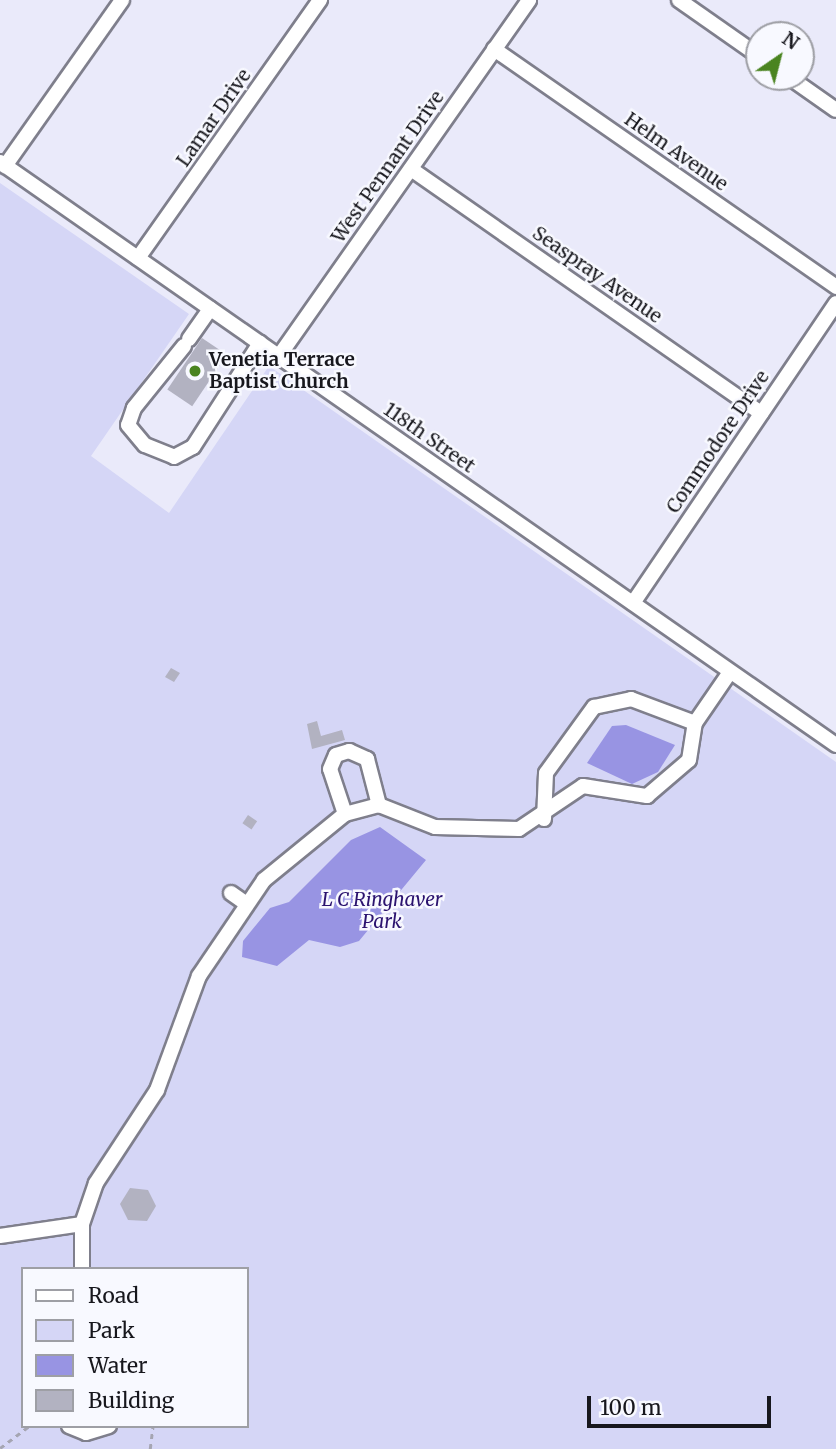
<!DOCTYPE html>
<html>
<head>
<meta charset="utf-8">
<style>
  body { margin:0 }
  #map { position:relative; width:836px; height:1449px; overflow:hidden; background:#eaeafa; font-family:Merriweather,serif }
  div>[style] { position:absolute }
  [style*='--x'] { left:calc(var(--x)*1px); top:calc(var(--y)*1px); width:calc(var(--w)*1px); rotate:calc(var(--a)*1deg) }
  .green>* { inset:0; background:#d5d6f6 }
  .water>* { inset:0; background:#9894e3 }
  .building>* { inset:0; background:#b2b2c1; transform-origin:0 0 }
  .path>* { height:2.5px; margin-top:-1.25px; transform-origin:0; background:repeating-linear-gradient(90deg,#a5a5b2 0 5px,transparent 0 10px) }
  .roads { filter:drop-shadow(2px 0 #7f7f8c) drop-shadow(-2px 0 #7f7f8c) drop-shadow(0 2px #7f7f8c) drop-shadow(0 -2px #7f7f8c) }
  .minor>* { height:14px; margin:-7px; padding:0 7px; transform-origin:7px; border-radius:7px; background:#fff }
  .dots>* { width:19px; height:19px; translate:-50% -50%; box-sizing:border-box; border:4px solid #f8f9ff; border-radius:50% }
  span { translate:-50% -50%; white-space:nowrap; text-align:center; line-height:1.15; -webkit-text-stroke:5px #f8f9ff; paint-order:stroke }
  .street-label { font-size:19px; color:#17171d }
  .poi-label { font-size:19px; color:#17171d; font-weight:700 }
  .left { translate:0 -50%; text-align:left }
  .park-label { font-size:19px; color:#2b136f; font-style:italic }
  .legend { position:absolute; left:21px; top:1267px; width:228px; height:161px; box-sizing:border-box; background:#f8f9ff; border:2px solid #9e9fa5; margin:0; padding:9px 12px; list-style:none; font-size:21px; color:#17171d }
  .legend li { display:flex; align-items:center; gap:14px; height:35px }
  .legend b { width:35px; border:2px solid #9e9fa5 }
  .north { position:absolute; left:745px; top:21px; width:70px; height:70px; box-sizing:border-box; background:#f8f9ff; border:2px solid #9e9fa5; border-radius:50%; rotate:35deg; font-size:19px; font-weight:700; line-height:28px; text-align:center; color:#17171d }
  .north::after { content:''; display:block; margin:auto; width:24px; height:32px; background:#4a8420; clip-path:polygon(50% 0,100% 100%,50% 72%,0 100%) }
  .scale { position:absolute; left:587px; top:1396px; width:184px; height:32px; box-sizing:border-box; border:4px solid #17171d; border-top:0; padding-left:9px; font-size:21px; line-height:24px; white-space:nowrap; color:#17171d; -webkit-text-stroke:5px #f8f9ff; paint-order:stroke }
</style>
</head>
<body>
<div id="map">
  <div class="green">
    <i style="clip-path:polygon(evenodd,0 183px,189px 314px,91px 456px,169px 513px,269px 366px,836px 762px,836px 1449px,0 1449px,0 183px,23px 1269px,247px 1269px,247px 1426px,23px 1426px,23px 1269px)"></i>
  </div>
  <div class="water">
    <i style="clip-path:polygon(626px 725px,675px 745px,658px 772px,632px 784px,587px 763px,612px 726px)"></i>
    <i style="clip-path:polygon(380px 827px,426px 860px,359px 941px,340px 947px,309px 940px,277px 966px,242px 957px,243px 941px,270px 908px,289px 902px,351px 840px)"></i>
  </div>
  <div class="building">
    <i style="left:202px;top:338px;width:30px;height:62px;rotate:34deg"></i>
    <i style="clip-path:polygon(171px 668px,180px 673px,174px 682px,165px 677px)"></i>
    <i style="clip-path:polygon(317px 721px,321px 736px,342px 730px,345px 740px,312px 749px,307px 724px)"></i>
    <i style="left:248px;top:815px;width:11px;height:10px;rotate:34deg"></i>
    <i style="clip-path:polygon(130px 1188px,148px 1190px,156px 1206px,147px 1221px,128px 1220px,120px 1204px)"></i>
  </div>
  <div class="path">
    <i style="--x:0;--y:1448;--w:36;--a:-37"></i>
    <i style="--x:150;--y:1449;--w:23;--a:-83"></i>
  </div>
  <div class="roads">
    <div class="minor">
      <i style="--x:679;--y:0;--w:98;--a:35"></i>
      <i style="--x:494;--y:49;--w:417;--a:34.8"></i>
      <i style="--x:789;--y:77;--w:57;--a:35.1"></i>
      <i style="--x:0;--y:162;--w:1019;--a:34.89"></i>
      <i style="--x:5;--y:166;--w:203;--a:-54.8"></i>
      <i style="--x:411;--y:169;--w:427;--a:34.9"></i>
      <i style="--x:138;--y:258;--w:316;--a:-54.8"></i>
      <i style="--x:189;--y:339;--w:37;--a:-55"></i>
      <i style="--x:184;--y:346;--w:80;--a:128.9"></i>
      <i style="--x:134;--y:408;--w:18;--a:109"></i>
      <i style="--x:128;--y:425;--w:26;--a:50"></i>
      <i style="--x:145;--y:445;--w:31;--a:22"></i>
      <i style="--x:174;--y:457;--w:21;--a:-28"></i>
      <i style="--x:193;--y:447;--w:124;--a:-57.2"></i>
      <i style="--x:279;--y:356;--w:435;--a:-54.9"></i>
      <i style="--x:633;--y:603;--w:362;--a:-55.9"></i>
      <i style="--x:345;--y:814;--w:47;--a:-108.4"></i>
      <i style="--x:330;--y:769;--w:15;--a:-67"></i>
      <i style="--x:336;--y:755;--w:14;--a:-17"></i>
      <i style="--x:349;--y:751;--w:20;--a:24"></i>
      <i style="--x:367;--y:759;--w:48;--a:75.4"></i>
      <i style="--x:544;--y:819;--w:46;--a:-87.5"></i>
      <i style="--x:546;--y:773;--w:82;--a:-54"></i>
      <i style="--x:594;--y:707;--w:38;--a:-12"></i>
      <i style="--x:631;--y:699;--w:68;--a:20.6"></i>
      <i style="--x:231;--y:893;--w:19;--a:35"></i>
      <i style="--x:0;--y:1236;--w:83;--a:-8.3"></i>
      <i style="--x:82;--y:1269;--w:45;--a:-90"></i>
      <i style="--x:82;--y:1224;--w:43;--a:-71.1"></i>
      <i style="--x:96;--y:1183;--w:111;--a:-56.7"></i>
      <i style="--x:157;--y:1090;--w:121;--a:-69.8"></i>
      <i style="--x:199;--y:976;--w:116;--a:-55.9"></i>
      <i style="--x:264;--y:880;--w:104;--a:-39.2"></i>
      <i style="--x:345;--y:814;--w:35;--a:-15"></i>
      <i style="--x:379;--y:805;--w:60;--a:21.4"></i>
      <i style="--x:435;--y:827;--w:84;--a:1.4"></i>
      <i style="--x:519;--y:829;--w:77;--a:-33.9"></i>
      <i style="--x:583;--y:786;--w:65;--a:8.9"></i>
      <i style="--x:647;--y:796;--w:55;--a:-40.6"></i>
      <i style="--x:689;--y:760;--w:37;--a:-81"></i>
      <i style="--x:695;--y:723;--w:62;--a:-55.5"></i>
      <i style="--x:69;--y:1426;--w:18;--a:22"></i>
      <i style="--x:86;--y:1433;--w:24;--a:-17"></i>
    </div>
  </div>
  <div class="dots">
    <i style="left:195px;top:371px;background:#4a8420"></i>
  </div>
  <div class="street-label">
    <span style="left:214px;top:118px;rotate:-55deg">Lamar Drive</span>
    <span style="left:676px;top:152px;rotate:35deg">Helm Avenue</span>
    <span style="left:388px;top:167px;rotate:-55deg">West Pennant Drive</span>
    <span style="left:597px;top:275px;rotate:35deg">Seaspray Avenue</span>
    <span style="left:429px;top:438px;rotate:35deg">118th Street</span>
    <span style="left:718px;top:442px;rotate:-56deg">Commodore Drive</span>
  </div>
  <div class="poi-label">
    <span class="left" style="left:209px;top:371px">Venetia Terrace<br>Baptist Church</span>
  </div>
  <div class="park-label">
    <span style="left:382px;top:911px">L C Ringhaver<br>Park</span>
  </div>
  <ul class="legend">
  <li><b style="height:9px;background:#fff"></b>Road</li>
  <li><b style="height:19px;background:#d5d6f6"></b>Park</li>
  <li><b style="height:19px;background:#9894e3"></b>Water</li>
  <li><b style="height:19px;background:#b2b2c1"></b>Building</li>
  </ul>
  <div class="north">N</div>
  <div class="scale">100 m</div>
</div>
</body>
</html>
